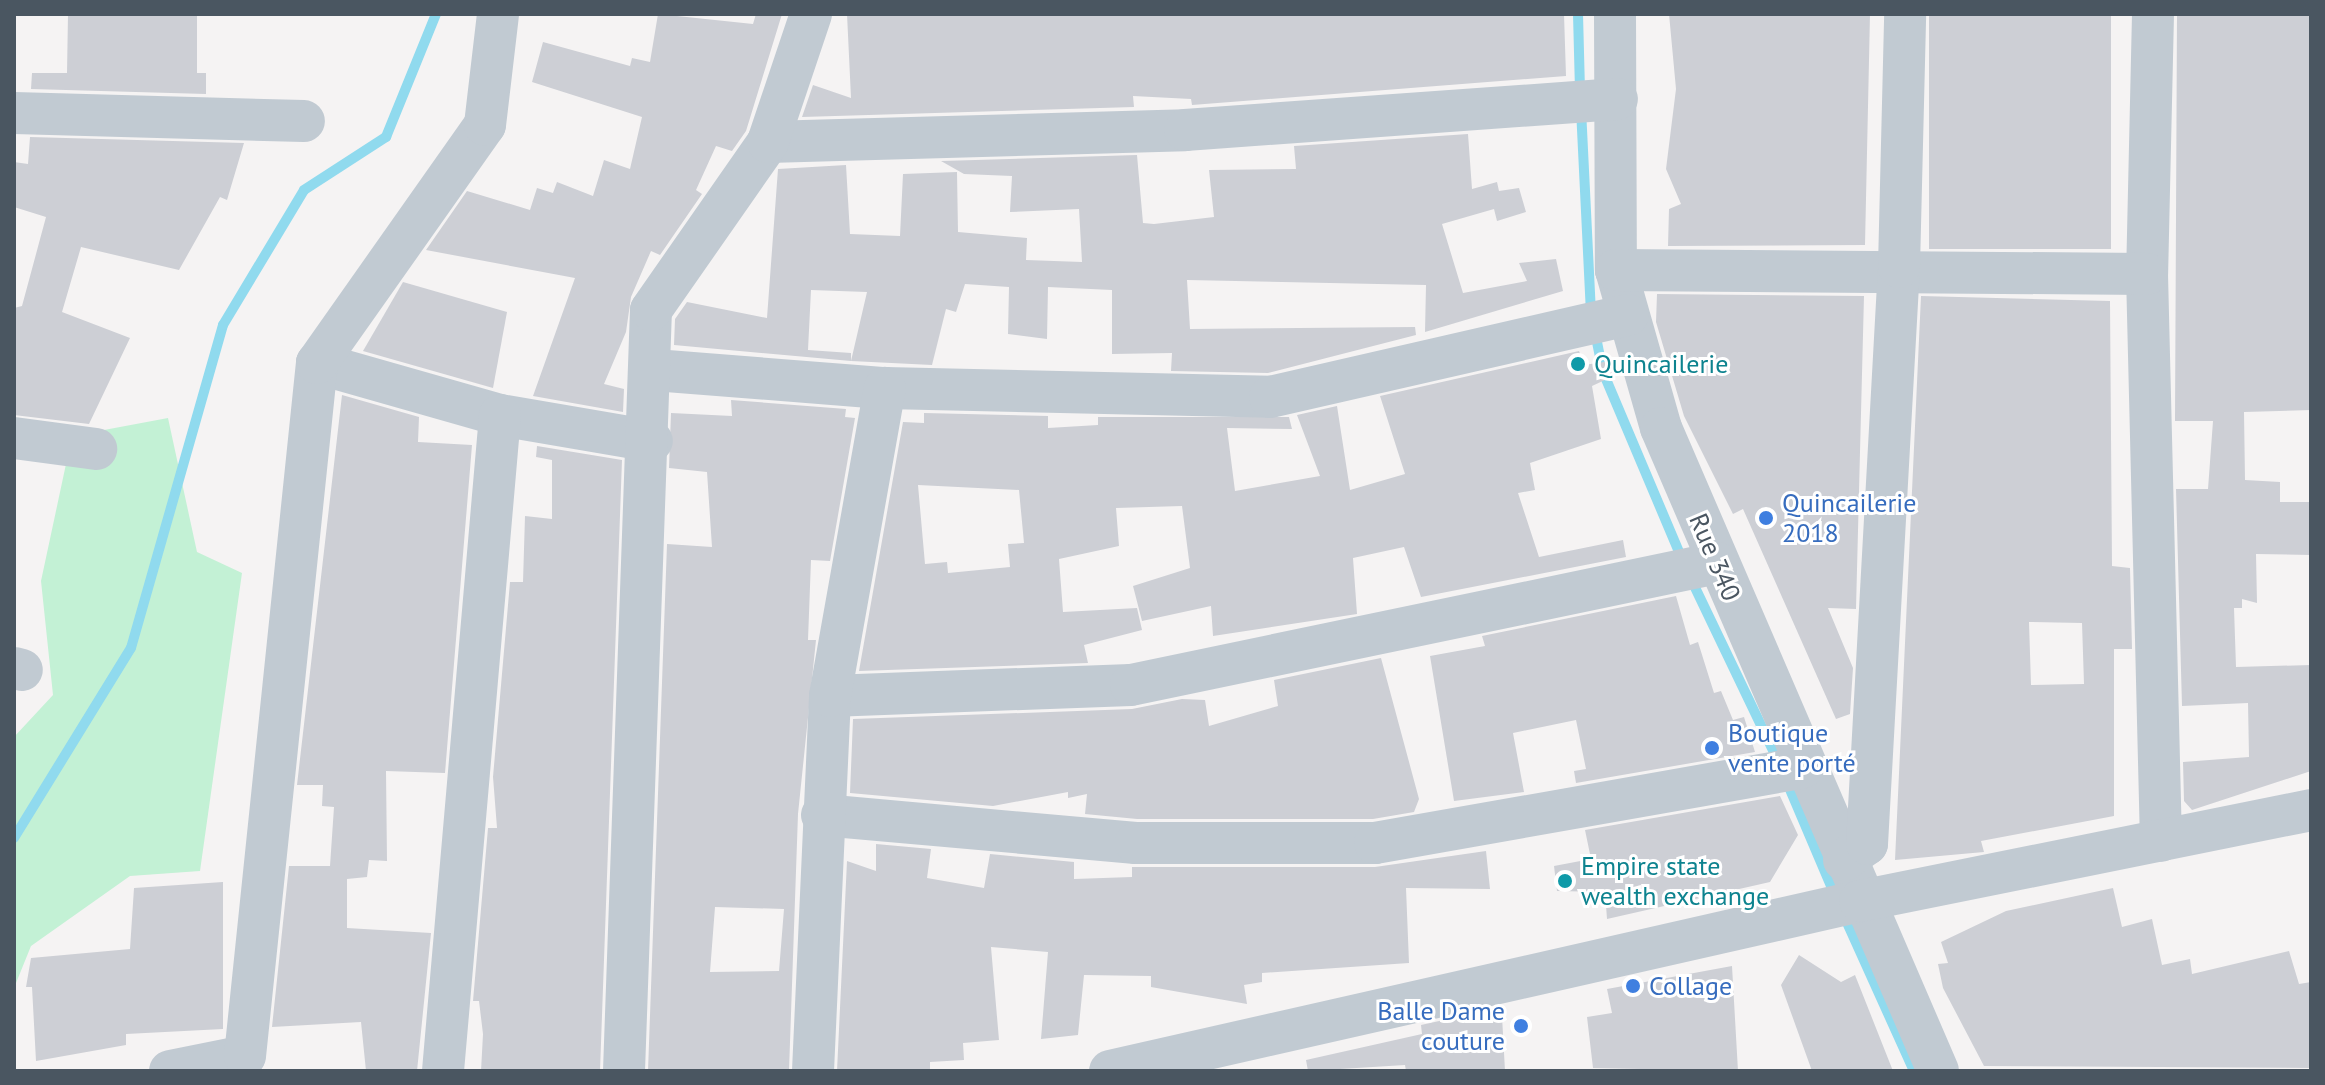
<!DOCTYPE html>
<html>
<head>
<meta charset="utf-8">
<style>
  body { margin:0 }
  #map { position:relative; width:2325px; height:1085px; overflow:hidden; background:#f5f3f3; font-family:"PT Sans",sans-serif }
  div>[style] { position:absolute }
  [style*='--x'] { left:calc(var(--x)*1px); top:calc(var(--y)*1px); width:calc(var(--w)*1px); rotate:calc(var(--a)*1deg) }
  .green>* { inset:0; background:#c3f1d5 }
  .stream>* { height:10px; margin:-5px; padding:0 5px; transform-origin:5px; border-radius:5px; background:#90daee }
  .building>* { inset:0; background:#cdcfd5; transform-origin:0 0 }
  .minor>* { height:42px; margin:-21px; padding:0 21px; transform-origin:21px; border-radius:21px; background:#c1cad2 }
  .dots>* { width:22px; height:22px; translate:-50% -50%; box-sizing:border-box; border:4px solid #fff; border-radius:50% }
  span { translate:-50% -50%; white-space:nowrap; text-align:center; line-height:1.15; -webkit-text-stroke:6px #fff; paint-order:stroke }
  .culture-label { font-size:26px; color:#0d838f }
  .left { translate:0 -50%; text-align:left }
  .shop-label { font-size:26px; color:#366cbe }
  .right { translate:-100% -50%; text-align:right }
  .street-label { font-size:26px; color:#4a5661 }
  .frame { position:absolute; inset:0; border:16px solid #4a5661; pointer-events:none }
</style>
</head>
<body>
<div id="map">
  <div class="green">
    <i style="clip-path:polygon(168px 418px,197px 552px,242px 573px,200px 871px,130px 876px,31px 946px,14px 988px,14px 737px,53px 695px,41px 581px,72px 436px)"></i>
  </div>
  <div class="stream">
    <i style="--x:1578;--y:14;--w:79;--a:88.5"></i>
    <i style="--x:1581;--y:109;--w:203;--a:87.2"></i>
    <i style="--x:1595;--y:332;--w:41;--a:78.7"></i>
    <i style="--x:1603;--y:372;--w:203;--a:67.1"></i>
    <i style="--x:1690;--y:577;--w:204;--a:64.4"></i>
    <i style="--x:1786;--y:780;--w:128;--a:67"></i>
    <i style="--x:14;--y:838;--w:223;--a:-58.4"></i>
    <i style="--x:131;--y:648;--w:336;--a:-74.1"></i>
    <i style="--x:223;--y:325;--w:157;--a:-59"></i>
    <i style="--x:304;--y:190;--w:98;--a:-32.9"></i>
    <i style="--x:386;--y:137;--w:133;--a:-67.9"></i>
    <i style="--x:1844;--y:916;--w:170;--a:65.7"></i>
  </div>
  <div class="building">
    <i style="clip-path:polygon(68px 14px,197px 15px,197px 73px,206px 73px,206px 94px,31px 89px,32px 73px,67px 73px)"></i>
    <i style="clip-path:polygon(658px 14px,753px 24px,756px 14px,782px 14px,746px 131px,732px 151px,716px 146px,696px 190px,702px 194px,660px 255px,651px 251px,631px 297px,626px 332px,604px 384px,624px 389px,623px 412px,533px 396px,575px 278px,426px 250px,467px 191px,530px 210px,537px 188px,553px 193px,557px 182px,593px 196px,604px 160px,630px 169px,642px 117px,532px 82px,543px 42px,630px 66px,632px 58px,650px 62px)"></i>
    <i style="clip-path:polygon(847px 14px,1564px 14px,1566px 76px,1192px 105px,1191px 99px,1133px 96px,1134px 107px,802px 117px,813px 85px,851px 98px)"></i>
    <i style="clip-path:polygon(1669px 14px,1870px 14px,1865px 245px,1668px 246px,1669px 209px,1681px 204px,1666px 169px,1676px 89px)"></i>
    <i style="left:2111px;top:14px;width:235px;height:182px;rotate:90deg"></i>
    <i style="clip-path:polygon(2177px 14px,2311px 14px,2311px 410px,2244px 412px,2245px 480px,2280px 482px,2280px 502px,2311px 502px,2311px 555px,2256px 554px,2257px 603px,2242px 599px,2242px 608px,2234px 608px,2236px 667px,2311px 665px,2311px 771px,2192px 810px,2184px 801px,2183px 762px,2249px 757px,2248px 703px,2182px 706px,2176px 489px,2208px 489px,2213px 421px,2175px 421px)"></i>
    <i style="clip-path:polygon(1468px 134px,1472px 189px,1497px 182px,1499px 191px,1519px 188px,1526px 212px,1497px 221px,1494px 209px,1442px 224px,1463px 293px,1527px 281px,1519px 263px,1556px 259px,1563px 291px,1425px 332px,1426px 285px,1187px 280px,1190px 329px,1415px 327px,1416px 335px,1268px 373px,1171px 371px,1172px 353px,1112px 354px,1112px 290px,1048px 287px,1047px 339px,1008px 334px,1009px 287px,965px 284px,956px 312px,946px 309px,932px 365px,851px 361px,867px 292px,811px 290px,808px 350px,851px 353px,851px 361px,674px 345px,675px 319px,687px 302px,767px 318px,778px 169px,846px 165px,850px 234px,900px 236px,903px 174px,957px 172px,958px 232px,1027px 238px,1026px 260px,1082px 262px,1079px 209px,1010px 212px,1012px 176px,964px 174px,941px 161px,1137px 155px,1143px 223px,1154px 224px,1214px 217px,1209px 170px,1296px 169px,1294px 146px)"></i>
    <i style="clip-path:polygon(30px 137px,244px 143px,227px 200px,220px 197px,179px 270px,81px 247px,62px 312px,130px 338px,89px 424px,14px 415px,14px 308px,22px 306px,46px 217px,14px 207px,14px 162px,28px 164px)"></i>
    <i style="clip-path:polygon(403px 282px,507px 312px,493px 388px,363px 351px)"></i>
    <i style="clip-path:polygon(1657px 294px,1864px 296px,1856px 609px,1828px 608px,1853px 668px,1850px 714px,1836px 719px,1743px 509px,1733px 514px,1684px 416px,1656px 322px)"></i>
    <i style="clip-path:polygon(evenodd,1921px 296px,2110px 301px,2112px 566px,2130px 568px,2132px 649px,2114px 649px,2114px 816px,1981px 841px,1984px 852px,1895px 860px,1921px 296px,2029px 622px,2082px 623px,2084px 684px,2031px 685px,2029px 622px)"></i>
    <i style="clip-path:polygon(evenodd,1579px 351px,1584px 365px,1617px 360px,1620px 373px,1592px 386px,1601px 439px,1530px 463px,1535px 490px,1518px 493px,1539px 557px,1623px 540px,1626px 557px,1421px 597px,1404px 547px,1353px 558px,1357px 614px,1213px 636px,1211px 606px,1142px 621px,1133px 586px,1190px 568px,1182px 506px,1116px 508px,1119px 546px,1059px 559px,1063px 612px,1137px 608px,1142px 630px,1084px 645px,1088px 663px,859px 671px,903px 422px,924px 423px,924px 413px,1048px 416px,1048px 428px,1098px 425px,1098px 417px,1289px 417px,1292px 429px,1227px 428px,1235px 491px,1320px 476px,1297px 415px,1337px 406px,1350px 490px,1405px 474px,1380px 396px,1579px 351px,918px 485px,1019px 490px,1024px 543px,1008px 544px,1010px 567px,948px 573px,947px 562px,925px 564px,918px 485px)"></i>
    <i style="clip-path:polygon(342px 395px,419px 417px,418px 442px,472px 445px,445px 773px,386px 771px,387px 861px,369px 860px,367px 877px,347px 879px,347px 928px,431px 933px,417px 1071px,366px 1071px,361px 1022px,272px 1027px,289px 866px,330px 866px,334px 807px,322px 806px,323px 785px,297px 785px)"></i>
    <i style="clip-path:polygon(evenodd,731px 400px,846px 409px,845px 417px,855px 418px,830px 561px,811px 560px,808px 640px,816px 640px,798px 814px,789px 1071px,648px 1071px,667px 544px,712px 547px,707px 472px,669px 468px,671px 413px,732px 416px,731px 400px,715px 907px,784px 909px,779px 971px,710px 972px,715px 907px)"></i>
    <i style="clip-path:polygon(537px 446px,622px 460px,600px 1071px,481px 1071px,483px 1034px,479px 1001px,473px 1001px,488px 828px,497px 828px,493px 777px,510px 582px,523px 582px,525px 516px,552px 519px,552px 460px,536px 457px)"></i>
    <i style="clip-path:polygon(1676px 596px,1690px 645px,1698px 642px,1714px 693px,1721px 691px,1733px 720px,1744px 717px,1755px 752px,1576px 783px,1574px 771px,1586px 769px,1576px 720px,1513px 733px,1524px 792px,1454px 801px,1430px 656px,1485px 646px,1482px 636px)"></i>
    <i style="clip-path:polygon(1381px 658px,1419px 799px,1414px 812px,1373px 819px,1137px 819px,1085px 814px,1087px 794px,1068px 798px,1068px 792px,993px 806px,850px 793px,853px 719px,1132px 709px,1182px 699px,1205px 700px,1209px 726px,1278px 706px,1274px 680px)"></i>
    <i style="clip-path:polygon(1780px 796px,1798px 835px,1770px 882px,1607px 919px,1605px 892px,1557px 891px,1554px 866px,1591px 859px,1585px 830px)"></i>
    <i style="clip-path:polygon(876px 844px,931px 849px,927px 878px,984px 888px,990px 854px,1074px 862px,1074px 879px,1132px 877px,1132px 867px,1375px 867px,1486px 851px,1490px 889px,1406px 888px,1409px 963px,1262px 973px,1262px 982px,1244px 985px,1247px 1004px,1151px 987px,1151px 976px,1084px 975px,1078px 1035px,1041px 1039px,1048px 952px,991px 947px,999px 1040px,963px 1043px,964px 1060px,930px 1062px,930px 1071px,837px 1071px,847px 861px,876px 871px)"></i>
    <i style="clip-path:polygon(223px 882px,223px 1029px,126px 1034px,126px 1045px,36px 1061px,32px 987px,26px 987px,31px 958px,130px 949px,134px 888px)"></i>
    <i style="clip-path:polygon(2113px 888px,2122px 927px,2152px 919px,2162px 965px,2190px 959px,2192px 974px,2289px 951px,2299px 984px,2311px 982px,2311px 1068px,1984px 1066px,1943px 988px,1938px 964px,1948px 963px,1941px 942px,2006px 911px)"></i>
    <i style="clip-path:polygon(1799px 955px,1841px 982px,1855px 975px,1893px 1071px,1812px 1071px,1781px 985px)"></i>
    <i style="clip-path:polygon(1732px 966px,1738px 1071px,1593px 1068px,1587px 1017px,1612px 1013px,1607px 989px)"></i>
    <i style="clip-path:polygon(1471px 1014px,1473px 1022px,1502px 1016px,1505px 1071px,1406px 1071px,1405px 1065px,1308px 1071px,1306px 1060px,1422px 1034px,1421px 1025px)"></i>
  </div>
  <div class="minor">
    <i style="--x:1615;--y:14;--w:256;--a:89.8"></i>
    <i style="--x:1616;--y:270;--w:164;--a:74.1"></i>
    <i style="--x:1661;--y:428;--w:700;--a:66.69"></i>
    <i style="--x:2153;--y:14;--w:260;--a:91.3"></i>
    <i style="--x:2147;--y:274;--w:567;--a:88.59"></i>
    <i style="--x:14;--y:113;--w:290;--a:1.6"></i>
    <i style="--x:768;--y:142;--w:417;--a:-1.6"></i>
    <i style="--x:1185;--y:130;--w:433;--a:-4.1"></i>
    <i style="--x:1616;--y:270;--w:531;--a:0.43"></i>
    <i style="--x:317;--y:363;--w:190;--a:15.9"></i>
    <i style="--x:500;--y:415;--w:154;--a:9.7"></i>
    <i style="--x:654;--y:370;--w:232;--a:4.5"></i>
    <i style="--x:885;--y:388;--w:385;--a:1.3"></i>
    <i style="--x:1270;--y:397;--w:367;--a:-12.9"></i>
    <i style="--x:14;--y:438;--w:83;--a:7.6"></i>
    <i style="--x:14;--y:668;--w:8;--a:14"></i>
    <i style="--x:830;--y:696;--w:301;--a:-2.1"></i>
    <i style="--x:1131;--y:685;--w:599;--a:-11.76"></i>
    <i style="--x:822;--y:815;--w:315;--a:5.1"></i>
    <i style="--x:1136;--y:843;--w:239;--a:0"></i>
    <i style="--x:1375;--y:843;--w:434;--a:-10"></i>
    <i style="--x:1844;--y:860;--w:28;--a:-35"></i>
    <i style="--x:1867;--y:844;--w:578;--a:-86.83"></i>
    <i style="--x:1899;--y:267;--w:253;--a:-88.6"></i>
    <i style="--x:170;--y:1071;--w:76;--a:-11.3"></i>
    <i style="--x:245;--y:1056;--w:697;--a:-84.07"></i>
    <i style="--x:317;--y:363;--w:291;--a:-54.8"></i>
    <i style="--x:485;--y:125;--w:112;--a:-83.3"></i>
    <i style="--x:443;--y:1071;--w:658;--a:-85.03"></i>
    <i style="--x:624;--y:1071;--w:761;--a:-87.97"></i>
    <i style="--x:651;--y:310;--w:205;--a:-55.1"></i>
    <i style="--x:768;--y:142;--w:135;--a:-71.4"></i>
    <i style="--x:813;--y:1071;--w:375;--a:-87.4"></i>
    <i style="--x:830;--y:696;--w:313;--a:-79.9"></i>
    <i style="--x:1110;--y:1071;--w:769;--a:-12.77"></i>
    <i style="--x:1860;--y:901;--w:460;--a:-11.4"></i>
  </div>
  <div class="dots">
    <i style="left:1578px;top:364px;background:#0f9aa8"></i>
    <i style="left:1766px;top:518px;background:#3f7fe0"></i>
    <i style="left:1712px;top:748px;background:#3f7fe0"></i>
    <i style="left:1565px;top:881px;background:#0f9aa8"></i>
    <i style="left:1633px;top:986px;background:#3f7fe0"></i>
    <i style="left:1521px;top:1026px;background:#3f7fe0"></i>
  </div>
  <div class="culture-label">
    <span class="left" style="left:1594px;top:364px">Quincailerie</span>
    <span class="left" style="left:1581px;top:881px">Empire state<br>wealth exchange</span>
  </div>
  <div class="shop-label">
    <span class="left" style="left:1782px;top:518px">Quincailerie<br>2018</span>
    <span class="left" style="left:1728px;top:748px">Boutique<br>vente porté</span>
    <span class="left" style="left:1649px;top:986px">Collage</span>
    <span class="right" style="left:1505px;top:1026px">Balle Dame<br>couture</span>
  </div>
  <div class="street-label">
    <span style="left:1715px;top:557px;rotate:67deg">Rue 340</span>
  </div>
  <div class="frame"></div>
</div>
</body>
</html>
